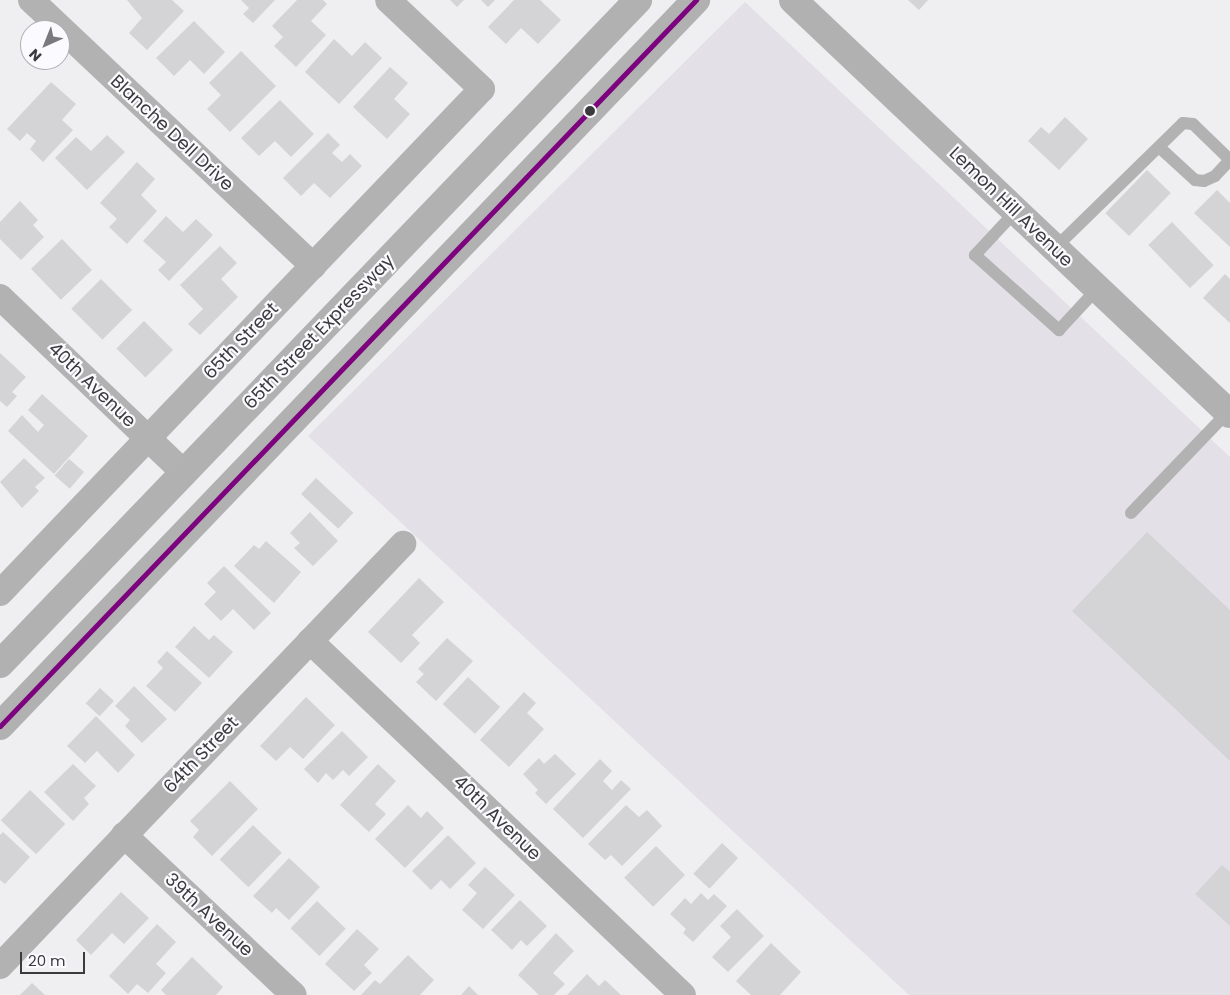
<!DOCTYPE html>
<html>
<head>
<meta charset="utf-8">
<style>
  body { margin:0 }
  #map { position:relative; width:1230px; height:995px; overflow:hidden; background:#efeef1; font-family:Poppins,sans-serif }
  div>[style] { position:absolute }
  [style*='--x'] { left:calc(var(--x)*1px); top:calc(var(--y)*1px); width:calc(var(--w)*1px); rotate:calc(var(--a)*1deg) }
  .built>* { inset:0; background:#e3e0e8 }
  .building>* { inset:0; background:#d4d4d6; transform-origin:0 0 }
  .lane>* { height:12px; margin:-6px; padding:0 6px; transform-origin:6px; border-radius:6px; background:#b2b2b2 }
  .street>* { height:26px; margin:-13px; padding:0 13px; transform-origin:13px; border-radius:13px; background:#b2b2b2 }
  .secondary>* { height:28px; margin:-14px; padding:0 14px; transform-origin:14px; border-radius:14px; background:#b1b1b1 }
  .bus-1>* { height:5px; margin:-2.5px; padding:0 2.5px; transform-origin:2.5px; border-radius:2.5px; background:#7c027e }
  .dots>* { width:14px; height:14px; translate:-50% -50%; box-sizing:border-box; border:2px solid #fbfafe; border-radius:50% }
  span { translate:-50% -50%; white-space:nowrap; text-align:center; line-height:1.15; -webkit-text-stroke:4.5px #fbfafe; paint-order:stroke }
  .street-label { font-size:18px; color:#3b3a3c }
  .north { position:absolute; left:20px; top:20px; width:50px; height:50px; box-sizing:border-box; background:#fbfafe; border:1px solid #aeadb0; border-radius:50%; rotate:224deg; font-size:14px; font-weight:700; line-height:20px; text-align:center; color:#3b3a3c }
  .north::after { content:''; display:block; margin:auto; width:18px; height:22px; background:#7a797b; clip-path:polygon(50% 0,100% 100%,50% 72%,0 100%) }
  .scale { position:absolute; left:20px; top:952px; width:65px; height:22px; box-sizing:border-box; border:2px solid #3b3a3c; border-top:0; padding-left:6px; font-size:15px; line-height:18px; white-space:nowrap; color:#3b3a3c; -webkit-text-stroke:4px #fbfafe; paint-order:stroke }
</style>
</head>
<body>
<div id="map">
  <div class="built">
    <i style="clip-path:polygon(745px 2px,1230px 457px,1230px 995px,909px 995px,308px 436px)"></i>
  </div>
  <div class="building">
    <i style="clip-path:polygon(127px 0,172px 0,184px 11px,147px 50px,129px 33px,142px 18px)"></i>
    <i style="clip-path:polygon(241px 0,275px 0,253px 23px,243px 14px,249px 8px)"></i>
    <i style="clip-path:polygon(297px 0,323px 0,327px 4px,311px 21px,326px 35px,296px 67px,274px 46px,283px 37px,272px 26px)"></i>
    <i style="clip-path:polygon(450px 0,464px 0,457px 7px)"></i>
    <i style="clip-path:polygon(481px 0,495px 0,488px 7px)"></i>
    <i style="clip-path:polygon(514px 0,540px 0,561px 20px,538px 44px,521px 28px,506px 44px,488px 27px)"></i>
    <i style="clip-path:polygon(908px 0,928px 0,919px 10px)"></i>
    <i style="clip-path:polygon(194px 21px,225px 52px,204px 74px,190px 60px,174px 76px,156px 58px)"></i>
    <i style="clip-path:polygon(334px 39px,352px 56px,365px 42px,382px 58px,339px 104px,305px 72px)"></i>
    <i style="clip-path:polygon(241px 51px,276px 86px,230px 132px,207px 109px,221px 95px,209px 83px)"></i>
    <i style="clip-path:polygon(390px 67px,408px 83px,394px 99px,410px 114px,387px 139px,353px 107px)"></i>
    <i style="clip-path:polygon(51px 82px,76px 104px,62px 120px,73px 130px,43px 162px,30px 149px,36px 141px,27px 133px,20px 141px,7px 129px)"></i>
    <i style="clip-path:polygon(280px 100px,314px 134px,291px 157px,275px 141px,259px 156px,241px 138px)"></i>
    <i style="clip-path:polygon(1065px 117px,1088px 139px,1059px 170px,1028px 141px,1041px 127px,1049px 134px)"></i>
    <i style="clip-path:polygon(328px 133px,340px 145px,332px 153px,342px 162px,350px 154px,362px 166px,330px 198px,314px 183px,301px 196px,283px 178px)"></i>
    <i style="clip-path:polygon(107px 135px,125px 152px,87px 190px,55px 158px,76px 137px,91px 151px)"></i>
    <i style="clip-path:polygon(137px 162px,155px 179px,141px 195px,157px 211px,127px 244px,109px 227px,117px 219px,100px 203px)"></i>
    <i style="left:1147px;top:170px;width:33px;height:60px;rotate:44deg"></i>
    <i style="clip-path:polygon(1217px 190px,1230px 203px,1230px 247px,1194px 213px)"></i>
    <i style="clip-path:polygon(20px 201px,38px 220px,33px 225px,44px 237px,21px 260px,0 239px,0 222px)"></i>
    <i style="clip-path:polygon(166px 216px,183px 232px,196px 219px,213px 235px,169px 281px,158px 270px,166px 262px,143px 241px)"></i>
    <i style="left:1172px;top:222px;width:60px;height:33px;rotate:46deg"></i>
    <i style="left:62px;top:239px;width:43px;height:43px;rotate:46deg"></i>
    <i style="clip-path:polygon(220px 246px,237px 263px,221px 279px,238px 297px,200px 335px,188px 324px,203px 309px,180px 285px)"></i>
    <i style="clip-path:polygon(1225px 274px,1230px 279px,1230px 323px,1203px 298px)"></i>
    <i style="left:101px;top:279px;width:44px;height:42px;rotate:45deg"></i>
    <i style="left:144px;top:321px;width:41px;height:39px;rotate:45deg"></i>
    <i style="clip-path:polygon(0 353px,26px 377px,12px 392px,17px 396px,7px 407px,0 401px)"></i>
    <i style="clip-path:polygon(42px 394px,88px 436px,54px 474px,8px 431px,22px 415px,38px 432px,44px 425px,28px 410px)"></i>
    <i style="clip-path:polygon(24px 458px,45px 478px,35px 487px,39px 491px,22px 508px,0 482px)"></i>
    <i style="left:69px;top:459px;width:20px;height:22px;rotate:41deg"></i>
    <i style="left:316px;top:478px;width:51px;height:22px;rotate:43deg"></i>
    <i style="clip-path:polygon(310px 512px,338px 541px,313px 566px,294px 548px,300px 543px,290px 533px)"></i>
    <i style="clip-path:polygon(1147px 532px,1230px 610px,1230px 761px,1072px 611px)"></i>
    <i style="clip-path:polygon(266px 541px,301px 572px,274px 603px,234px 566px,254px 545px,259px 549px)"></i>
    <i style="clip-path:polygon(224px 566px,271px 613px,254px 630px,233px 609px,221px 621px,204px 604px,216px 592px,207px 583px)"></i>
    <i style="clip-path:polygon(419px 578px,444px 602px,412px 635px,420px 643px,401px 663px,368px 632px)"></i>
    <i style="clip-path:polygon(194px 626px,209px 640px,214px 635px,233px 652px,209px 678px,175px 647px)"></i>
    <i style="clip-path:polygon(447px 638px,473px 661px,436px 701px,416px 682px,424px 674px,418px 669px)"></i>
    <i style="clip-path:polygon(167px 651px,202px 683px,175px 712px,146px 686px,163px 668px,157px 662px)"></i>
    <i style="left:468px;top:677px;width:44px;height:37px;rotate:43deg"></i>
    <i style="clip-path:polygon(134px 686px,167px 719px,142px 743px,125px 726px,130px 720px,115px 706px)"></i>
    <i style="left:100px;top:688px;width:19px;height:21px;rotate:43deg"></i>
    <i style="clip-path:polygon(524px 692px,536px 703px,527px 713px,544px 729px,509px 767px,480px 740px)"></i>
    <i style="clip-path:polygon(306px 697px,335px 725px,303px 759px,290px 747px,276px 761px,260px 746px)"></i>
    <i style="clip-path:polygon(96px 716px,135px 755px,118px 773px,97px 751px,85px 763px,67px 746px)"></i>
    <i style="clip-path:polygon(342px 731px,368px 757px,349px 776px,343px 770px,333px 780px,326px 773px,318px 783px,304px 769px)"></i>
    <i style="clip-path:polygon(555px 754px,576px 774px,546px 804px,535px 793px,538px 790px,523px 774px,539px 758px,544px 764px)"></i>
    <i style="clip-path:polygon(600px 759px,612px 771px,603px 781px,612px 790px,621px 780px,631px 789px,583px 838px,553px 809px)"></i>
    <i style="clip-path:polygon(73px 764px,96px 786px,84px 798px,89px 804px,73px 821px,44px 792px)"></i>
    <i style="clip-path:polygon(378px 764px,396px 781px,375px 804px,386px 814px,369px 832px,340px 805px)"></i>
    <i style="clip-path:polygon(230px 781px,258px 809px,212px 856px,193px 837px,199px 830px,190px 821px)"></i>
    <i style="left:30px;top:790px;width:49px;height:42px;rotate:44deg"></i>
    <i style="clip-path:polygon(408px 805px,421px 818px,427px 811px,444px 828px,405px 868px,375px 839px)"></i>
    <i style="clip-path:polygon(626px 805px,639px 817px,647px 810px,662px 826px,622px 866px,611px 855px,605px 860px,588px 844px)"></i>
    <i style="left:253px;top:825px;width:40px;height:48px;rotate:44deg"></i>
    <i style="clip-path:polygon(3px 832px,30px 857px,5px 884px,0 880px,0 835px)"></i>
    <i style="clip-path:polygon(448px 835px,476px 863px,450px 889px,441px 880px,431px 890px,412px 871px)"></i>
    <i style="left:722px;top:843px;width:22px;height:42px;rotate:43deg"></i>
    <i style="left:656px;top:846px;width:41px;height:45px;rotate:45deg"></i>
    <i style="clip-path:polygon(289px 858px,320px 887px,289px 920px,276px 908px,272px 913px,253px 896px)"></i>
    <i style="clip-path:polygon(1222px 865px,1230px 872px,1230px 926px,1195px 894px)"></i>
    <i style="clip-path:polygon(485px 867px,515px 895px,483px 929px,462px 910px,477px 893px,468px 885px)"></i>
    <i style="clip-path:polygon(121px 892px,149px 918px,124px 944px,112px 933px,91px 955px,76px 940px)"></i>
    <i style="clip-path:polygon(701px 893px,708px 900px,714px 894px,727px 906px,693px 942px,683px 933px,686px 929px,670px 914px,685px 898px,691px 904px)"></i>
    <i style="clip-path:polygon(520px 900px,547px 926px,527px 946px,521px 940px,512px 950px,491px 930px)"></i>
    <i style="left:317px;top:901px;width:40px;height:38px;rotate:44deg"></i>
    <i style="clip-path:polygon(737px 909px,764px 936px,728px 972px,712px 957px,731px 937px,720px 926px)"></i>
    <i style="clip-path:polygon(157px 924px,176px 942px,156px 964px,166px 973px,148px 993px,137px 984px,128px 994px,109px 976px)"></i>
    <i style="clip-path:polygon(357px 929px,379px 949px,364px 965px,372px 973px,354px 991px,325px 964px)"></i>
    <i style="clip-path:polygon(556px 933px,574px 951px,553px 973px,565px 984px,554px 995px,539px 995px,518px 975px)"></i>
    <i style="clip-path:polygon(771px 943px,801px 972px,780px 995px,751px 995px,736px 981px)"></i>
    <i style="clip-path:polygon(408px 955px,434px 980px,420px 995px,361px 995px,375px 980px,380px 984px)"></i>
    <i style="clip-path:polygon(192px 957px,223px 987px,216px 995px,166px 995px,161px 990px)"></i>
    <i style="clip-path:polygon(587px 974px,599px 986px,605px 980px,621px 995px,567px 995px)"></i>
    <i style="clip-path:polygon(32px 983px,45px 995px,20px 995px)"></i>
    <i style="clip-path:polygon(469px 986px,478px 995px,461px 995px)"></i>
  </div>
  <div class="lane">
    <i style="--x:1159;--y:147;--w:49;--a:42.5"></i>
    <i style="--x:1195;--y:180;--w:9;--a:6"></i>
    <i style="--x:1204;--y:181;--w:12;--a:-24"></i>
    <i style="--x:1215;--y:176;--w:22;--a:-47"></i>
    <i style="--x:1015;--y:212;--w:59;--a:132.9"></i>
    <i style="--x:975;--y:255;--w:113;--a:41.8"></i>
    <i style="--x:1059;--y:330;--w:56;--a:-47.2"></i>
    <i style="--x:1054;--y:249;--w:180;--a:-44.3"></i>
    <i style="--x:1183;--y:123;--w:10;--a:6"></i>
    <i style="--x:1193;--y:124;--w:52;--a:44.2"></i>
    <i style="--x:1131;--y:513;--w:140;--a:-46.2"></i>
  </div>
  <div class="street">
    <i style="--x:31;--y:0;--w:388;--a:43.3"></i>
    <i style="--x:0;--y:297;--w:255;--a:43.7"></i>
    <i style="--x:0;--y:593;--w:697;--a:-46.28"></i>
    <i style="--x:482;--y:89;--w:129;--a:-136.6"></i>
    <i style="--x:310;--y:641;--w:514;--a:43.5"></i>
    <i style="--x:124;--y:835;--w:233;--a:43.3"></i>
    <i style="--x:0;--y:966;--w:584;--a:-46.32"></i>
  </div>
  <div class="secondary">
    <i style="--x:793;--y:0;--w:602;--a:43.45"></i>
    <i style="--x:0;--y:664;--w:921;--a:-46.14"></i>
    <i style="--x:0;--y:726;--w:1006;--a:-46.21"></i>
  </div>
  <div class="bus-1">
    <i style="--x:0;--y:726;--w:1006;--a:-46.21"></i>
  </div>
  <div class="dots">
    <i style="left:590px;top:111px;background:#3b3a3c"></i>
  </div>
  <div class="street-label">
    <span style="left:172px;top:133px;rotate:43deg">Blanche Dell Drive</span>
    <span style="left:1011px;top:207px;rotate:44deg">Lemon Hill Avenue</span>
    <span style="left:319px;top:332px;rotate:-46deg">65th Street Expressway</span>
    <span style="left:241px;top:341px;rotate:-46deg">65th Street</span>
    <span style="left:92px;top:385px;rotate:44deg">40th Avenue</span>
    <span style="left:201px;top:755px;rotate:-46deg">64th Street</span>
    <span style="left:497px;top:818px;rotate:44deg">40th Avenue</span>
    <span style="left:209px;top:915px;rotate:43deg">39th Avenue</span>
  </div>
  <div class="north">N</div>
  <div class="scale">20 m</div>
</div>
</body>
</html>
